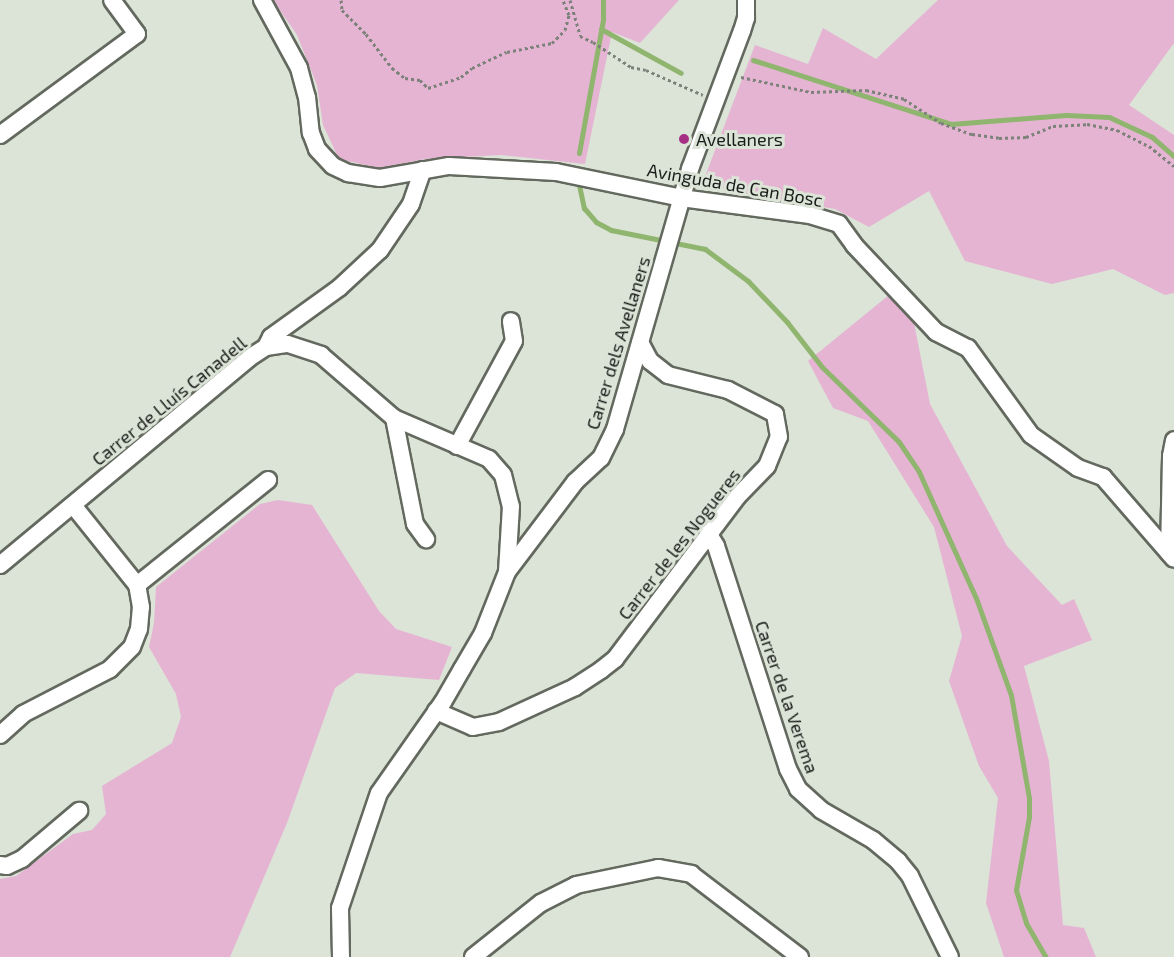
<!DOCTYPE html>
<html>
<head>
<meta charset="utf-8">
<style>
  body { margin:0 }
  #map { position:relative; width:1174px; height:957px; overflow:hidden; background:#dce3d7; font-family:"Exo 2",sans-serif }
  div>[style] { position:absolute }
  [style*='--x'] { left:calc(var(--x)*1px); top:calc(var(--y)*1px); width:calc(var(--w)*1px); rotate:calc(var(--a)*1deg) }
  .green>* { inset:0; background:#e5b4d3 }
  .stream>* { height:5px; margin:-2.5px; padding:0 2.5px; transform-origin:2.5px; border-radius:2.5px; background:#8fb56e }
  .path>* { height:3px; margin-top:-1.5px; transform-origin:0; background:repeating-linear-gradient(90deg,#7c8179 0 3px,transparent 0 6px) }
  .roads { filter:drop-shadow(2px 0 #63695e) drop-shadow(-2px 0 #63695e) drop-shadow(0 2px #63695e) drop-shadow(0 -2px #63695e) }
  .minor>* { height:16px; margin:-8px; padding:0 8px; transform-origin:8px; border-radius:8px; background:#fff }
  .dots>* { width:16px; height:16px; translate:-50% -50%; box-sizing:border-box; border:3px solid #dce3d7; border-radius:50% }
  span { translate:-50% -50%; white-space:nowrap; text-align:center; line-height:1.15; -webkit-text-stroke:6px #dce3d7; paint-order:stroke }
  .poi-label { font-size:18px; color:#191c18 }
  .left { translate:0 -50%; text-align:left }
  .street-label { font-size:18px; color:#191c18 }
</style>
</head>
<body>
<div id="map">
  <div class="green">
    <i style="clip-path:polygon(273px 0,679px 0,640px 43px,612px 32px,585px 164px,501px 155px,425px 159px,379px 168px,339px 159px,323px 125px,317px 85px,297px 35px)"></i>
    <i style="clip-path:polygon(938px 0,1174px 0,1174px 43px,1129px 105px,1174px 135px,1174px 293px,1165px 295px,1113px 269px,1052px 284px,965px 261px,929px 191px,869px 227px,835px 209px,727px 190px,703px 182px,755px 45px,808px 64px,823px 28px,876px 59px)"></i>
    <i style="clip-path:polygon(889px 295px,914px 323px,930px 404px,1007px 546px,1062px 605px,1074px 599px,1092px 640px,1024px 666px,1049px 761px,1063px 925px,1084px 928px,1096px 957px,1004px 957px,986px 903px,998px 798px,979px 766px,949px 681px,962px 636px,934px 527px,868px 421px,833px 408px,808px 361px)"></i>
    <i style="clip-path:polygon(278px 500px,312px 505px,379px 611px,396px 629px,452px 647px,439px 680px,356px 673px,335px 688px,287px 823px,230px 957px,0 957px,0 879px,16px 876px,73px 834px,92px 830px,106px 814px,102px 786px,172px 743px,181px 717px,176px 694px,149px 647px,154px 623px,156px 587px,260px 504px)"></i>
  </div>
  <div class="stream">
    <i style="--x:601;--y:29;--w:91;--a:28.8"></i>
    <i style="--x:753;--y:60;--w:208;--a:17.9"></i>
    <i style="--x:951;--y:124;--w:115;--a:-4.5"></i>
    <i style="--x:1066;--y:115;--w:43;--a:2.7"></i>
    <i style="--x:1109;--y:117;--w:47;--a:24.9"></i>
    <i style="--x:1152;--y:137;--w:29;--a:41"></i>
    <i style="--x:579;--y:153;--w:136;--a:-79.8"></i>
    <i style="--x:603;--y:19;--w:19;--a:-90"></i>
    <i style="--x:579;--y:185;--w:24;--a:78"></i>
    <i style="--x:584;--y:208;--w:18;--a:49"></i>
    <i style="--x:596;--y:222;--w:17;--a:28"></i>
    <i style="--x:611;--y:230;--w:96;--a:11.4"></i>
    <i style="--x:705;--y:249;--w:54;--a:36.7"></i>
    <i style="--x:748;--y:281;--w:57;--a:46.4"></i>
    <i style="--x:787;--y:322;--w:57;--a:52.1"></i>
    <i style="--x:822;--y:367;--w:107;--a:44.2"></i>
    <i style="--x:899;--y:442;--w:36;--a:56"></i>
    <i style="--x:919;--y:472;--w:138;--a:65.7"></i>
    <i style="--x:976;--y:598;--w:103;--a:70.2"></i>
    <i style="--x:1011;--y:695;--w:105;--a:80.1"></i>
    <i style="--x:1029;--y:798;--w:19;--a:90"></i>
    <i style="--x:1029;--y:817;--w:74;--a:100.1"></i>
    <i style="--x:1016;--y:890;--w:34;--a:73"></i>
    <i style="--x:1026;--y:923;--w:39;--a:60"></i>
  </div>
  <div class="path">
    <i style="--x:341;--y:0;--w:10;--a:84"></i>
    <i style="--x:342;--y:10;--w:34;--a:45"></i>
    <i style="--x:366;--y:34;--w:43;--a:52.6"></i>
    <i style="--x:392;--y:68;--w:16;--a:38"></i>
    <i style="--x:405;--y:78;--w:15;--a:8"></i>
    <i style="--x:420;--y:80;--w:11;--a:45"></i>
    <i style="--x:428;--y:88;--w:35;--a:-18"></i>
    <i style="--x:461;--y:77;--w:14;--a:-39"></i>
    <i style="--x:472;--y:68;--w:38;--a:-25"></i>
    <i style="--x:507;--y:52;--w:46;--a:-11.3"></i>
    <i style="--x:552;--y:43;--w:18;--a:-45"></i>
    <i style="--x:565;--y:30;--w:16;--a:-75"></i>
    <i style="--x:569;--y:15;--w:16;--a:-112"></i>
    <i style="--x:570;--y:0;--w:37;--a:74"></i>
    <i style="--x:580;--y:36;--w:14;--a:25"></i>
    <i style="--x:593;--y:42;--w:45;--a:33.3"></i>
    <i style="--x:631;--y:67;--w:15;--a:11"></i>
    <i style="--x:646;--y:70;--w:62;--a:23.7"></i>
    <i style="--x:741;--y:77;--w:72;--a:12.1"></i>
    <i style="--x:811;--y:92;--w:55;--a:-2.1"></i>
    <i style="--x:866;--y:90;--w:39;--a:13"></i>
    <i style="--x:904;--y:99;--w:44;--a:33"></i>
    <i style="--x:941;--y:123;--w:33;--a:20"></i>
    <i style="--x:972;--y:134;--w:27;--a:8"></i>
    <i style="--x:999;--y:138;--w:27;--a:-2"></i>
    <i style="--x:1026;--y:137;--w:29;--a:-22"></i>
    <i style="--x:1053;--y:126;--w:34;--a:-3"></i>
    <i style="--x:1087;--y:124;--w:31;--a:11"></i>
    <i style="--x:1117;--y:130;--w:36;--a:27"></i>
    <i style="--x:1149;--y:146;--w:32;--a:39"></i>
  </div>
  <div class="roads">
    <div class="minor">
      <i style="--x:262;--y:0;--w:77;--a:61.4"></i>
      <i style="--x:299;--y:68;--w:30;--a:75"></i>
      <i style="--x:307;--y:97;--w:36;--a:84"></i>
      <i style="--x:311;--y:133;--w:17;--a:69"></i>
      <i style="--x:317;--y:149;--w:23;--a:47"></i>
      <i style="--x:333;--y:166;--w:17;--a:25"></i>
      <i style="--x:348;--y:173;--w:32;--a:9"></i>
      <i style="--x:380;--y:178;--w:70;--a:-9.9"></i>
      <i style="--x:449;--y:166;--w:107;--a:3.2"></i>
      <i style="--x:556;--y:172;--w:128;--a:11.7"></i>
      <i style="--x:681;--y:198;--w:130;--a:7.5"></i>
      <i style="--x:810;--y:215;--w:30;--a:17"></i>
      <i style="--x:839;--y:224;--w:26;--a:54"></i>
      <i style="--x:854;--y:245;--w:120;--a:46.7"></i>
      <i style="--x:936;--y:332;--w:36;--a:27"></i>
      <i style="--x:968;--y:348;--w:107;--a:54.1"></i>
      <i style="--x:1031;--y:435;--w:57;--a:35.1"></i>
      <i style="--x:1078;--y:468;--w:27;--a:20"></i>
      <i style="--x:1103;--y:477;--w:108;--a:49.1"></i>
      <i style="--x:0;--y:135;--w:170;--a:-36.4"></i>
      <i style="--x:137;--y:34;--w:42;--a:-126.3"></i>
      <i style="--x:266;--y:347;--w:11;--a:-63"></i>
      <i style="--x:271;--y:337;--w:84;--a:-35.8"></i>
      <i style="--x:339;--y:288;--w:56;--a:-42.8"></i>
      <i style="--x:380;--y:250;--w:55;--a:-56"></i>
      <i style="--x:411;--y:204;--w:36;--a:-71"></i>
      <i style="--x:394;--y:418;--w:108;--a:78.8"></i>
      <i style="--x:415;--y:524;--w:19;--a:54"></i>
      <i style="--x:457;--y:446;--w:119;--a:-61.5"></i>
      <i style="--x:514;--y:341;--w:20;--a:-99"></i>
      <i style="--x:708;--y:533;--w:15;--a:58"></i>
      <i style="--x:716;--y:546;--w:234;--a:72.1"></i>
      <i style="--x:788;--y:769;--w:22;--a:63"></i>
      <i style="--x:798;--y:789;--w:31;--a:42"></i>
      <i style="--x:821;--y:810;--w:60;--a:30"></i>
      <i style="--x:873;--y:840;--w:33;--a:40"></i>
      <i style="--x:898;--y:861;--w:19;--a:51"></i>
      <i style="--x:910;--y:876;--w:90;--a:63.7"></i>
      <i style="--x:1169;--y:553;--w:97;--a:-88.8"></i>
      <i style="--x:1171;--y:456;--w:16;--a:-79"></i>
      <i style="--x:0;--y:565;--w:324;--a:-39.7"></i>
      <i style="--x:249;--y:358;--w:20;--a:-33"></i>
      <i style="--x:266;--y:347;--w:22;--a:-8"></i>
      <i style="--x:288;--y:344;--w:35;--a:18"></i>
      <i style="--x:321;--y:355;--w:96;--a:40.8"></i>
      <i style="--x:394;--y:418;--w:103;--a:23.3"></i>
      <i style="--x:489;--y:459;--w:21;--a:49"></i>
      <i style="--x:503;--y:475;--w:32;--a:76"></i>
      <i style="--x:511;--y:506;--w:66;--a:93.5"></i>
      <i style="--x:137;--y:585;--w:168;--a:-38.7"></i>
      <i style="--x:436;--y:711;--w:40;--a:23.4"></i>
      <i style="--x:473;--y:727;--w:26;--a:-11"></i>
      <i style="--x:499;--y:722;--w:84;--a:-24.7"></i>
      <i style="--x:575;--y:687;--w:31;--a:-33"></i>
      <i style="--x:601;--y:670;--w:18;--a:-38"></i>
      <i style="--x:615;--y:659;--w:203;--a:-53"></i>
      <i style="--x:737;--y:497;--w:43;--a:-45.9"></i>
      <i style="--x:767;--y:466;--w:31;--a:-68"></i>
      <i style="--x:779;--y:437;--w:23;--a:-100"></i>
      <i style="--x:775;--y:414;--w:53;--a:-152.9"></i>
      <i style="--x:728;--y:390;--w:62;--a:-166"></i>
      <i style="--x:668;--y:375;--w:23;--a:-142"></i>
      <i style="--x:650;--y:361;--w:21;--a:-118"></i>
      <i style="--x:0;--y:735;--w:31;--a:-42"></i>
      <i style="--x:23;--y:714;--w:98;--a:-27.3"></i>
      <i style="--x:110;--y:669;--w:31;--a:-45"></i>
      <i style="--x:132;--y:647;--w:19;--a:-69"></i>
      <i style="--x:139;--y:629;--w:22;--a:-85"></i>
      <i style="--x:141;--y:607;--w:22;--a:-100"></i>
      <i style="--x:137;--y:585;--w:102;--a:-128.7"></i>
      <i style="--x:0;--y:865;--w:7;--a:8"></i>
      <i style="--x:7;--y:866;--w:17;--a:-25"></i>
      <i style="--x:22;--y:859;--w:75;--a:-40.1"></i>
      <i style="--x:341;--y:957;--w:49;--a:-91.2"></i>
      <i style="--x:340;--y:908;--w:121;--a:-71.3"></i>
      <i style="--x:379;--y:793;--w:111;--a:-54.9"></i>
      <i style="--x:443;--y:702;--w:38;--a:-60"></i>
      <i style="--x:462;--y:669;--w:42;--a:-59.7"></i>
      <i style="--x:483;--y:633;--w:66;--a:-68.5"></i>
      <i style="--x:507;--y:572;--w:113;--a:-52.9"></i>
      <i style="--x:575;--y:482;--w:35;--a:-43"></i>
      <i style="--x:601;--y:458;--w:32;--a:-64"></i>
      <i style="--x:615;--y:429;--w:271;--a:-73.9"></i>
      <i style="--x:690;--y:169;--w:147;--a:-69.4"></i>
      <i style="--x:742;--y:31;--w:14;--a:-73"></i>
      <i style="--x:746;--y:18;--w:18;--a:-90"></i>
      <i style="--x:473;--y:957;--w:87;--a:-38.5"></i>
      <i style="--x:541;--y:903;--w:39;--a:-27"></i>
      <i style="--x:576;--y:885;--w:84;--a:-11.7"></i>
      <i style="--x:658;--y:868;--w:34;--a:10"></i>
      <i style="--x:691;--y:874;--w:137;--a:37.3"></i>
    </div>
  </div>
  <div class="dots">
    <i style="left:684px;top:139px;background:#a62f86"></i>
  </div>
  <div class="poi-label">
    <span class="left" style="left:696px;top:139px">Avellaners</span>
  </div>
  <div class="street-label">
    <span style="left:735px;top:185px;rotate:10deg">Avinguda de Can Bosc</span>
    <span style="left:618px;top:343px;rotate:-73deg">Carrer dels Avellaners</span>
    <span style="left:169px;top:401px;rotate:-39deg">Carrer de Lluís Canadell</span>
    <span style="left:679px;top:544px;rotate:-52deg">Carrer de les Nogueres</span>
    <span style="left:787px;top:697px;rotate:71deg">Carrer de la Verema</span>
  </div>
</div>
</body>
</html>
